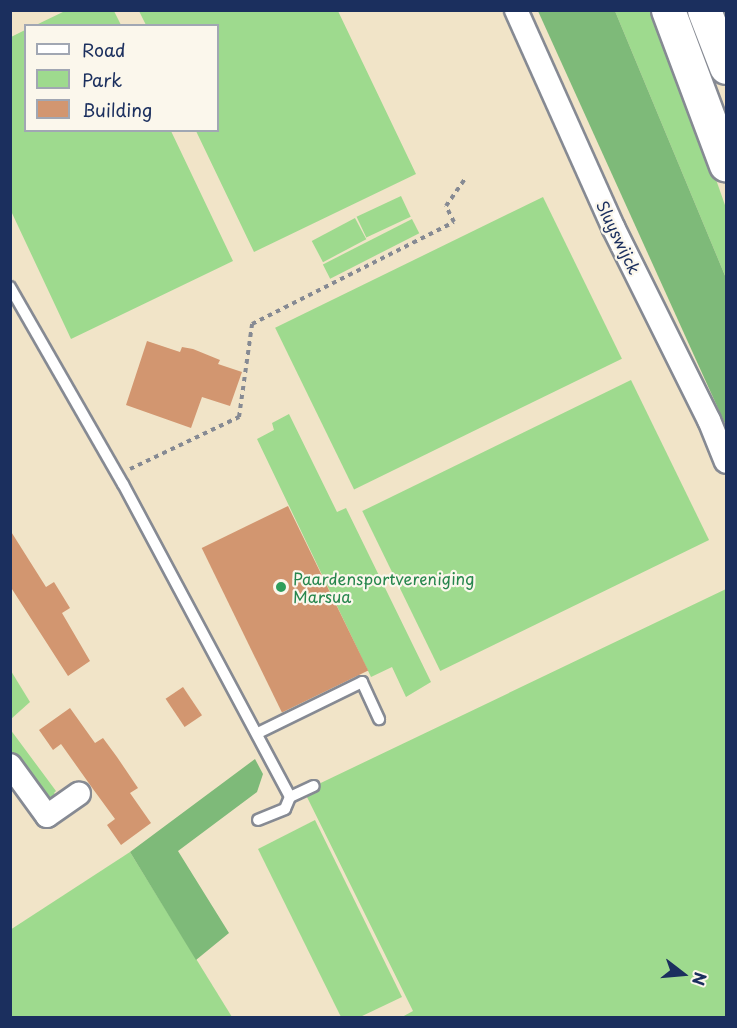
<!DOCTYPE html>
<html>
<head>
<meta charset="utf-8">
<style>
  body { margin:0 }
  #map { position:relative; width:737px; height:1028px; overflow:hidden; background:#f1e4c8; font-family:"Playpen Sans",sans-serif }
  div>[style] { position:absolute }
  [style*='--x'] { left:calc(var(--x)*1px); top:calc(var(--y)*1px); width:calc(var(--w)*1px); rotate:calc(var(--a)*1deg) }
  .green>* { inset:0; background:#9eda8e; transform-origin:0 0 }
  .forest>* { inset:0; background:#7eba79 }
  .building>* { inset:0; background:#d29670; transform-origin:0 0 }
  .path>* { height:4px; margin-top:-2px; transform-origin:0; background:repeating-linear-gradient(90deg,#868a93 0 4.5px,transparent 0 9px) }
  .roads { filter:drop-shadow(2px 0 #868a93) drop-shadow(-2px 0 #868a93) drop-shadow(0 2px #868a93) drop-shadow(0 -2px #868a93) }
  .lane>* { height:10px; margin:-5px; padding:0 5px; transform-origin:5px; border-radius:5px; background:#fff }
  .street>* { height:22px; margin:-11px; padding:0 11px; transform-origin:11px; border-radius:11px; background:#fff }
  .primary>* { height:33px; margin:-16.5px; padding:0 16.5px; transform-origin:16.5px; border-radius:16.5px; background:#fff }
  .dots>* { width:16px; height:16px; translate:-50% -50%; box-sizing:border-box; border:3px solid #fbf7ec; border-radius:50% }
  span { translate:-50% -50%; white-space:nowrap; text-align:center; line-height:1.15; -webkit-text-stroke:4.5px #fbf7ec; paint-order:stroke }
  .street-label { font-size:16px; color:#1b2f5e }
  .leisure-label { font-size:16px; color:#27864d }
  .left { translate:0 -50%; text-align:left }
  .frame { position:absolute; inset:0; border:12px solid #1b2f5e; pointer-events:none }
  .legend { position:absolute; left:24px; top:24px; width:195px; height:108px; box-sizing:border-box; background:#fbf7ec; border:2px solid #a1a7b3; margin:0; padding:8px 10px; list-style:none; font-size:18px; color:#1b2f5e }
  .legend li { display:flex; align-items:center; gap:12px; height:30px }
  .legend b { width:30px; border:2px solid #a1a7b3 }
  .north { position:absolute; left:653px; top:944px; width:60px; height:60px; -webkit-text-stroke:4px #fbf7ec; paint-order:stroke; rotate:106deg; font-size:16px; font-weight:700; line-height:24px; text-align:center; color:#1b2f5e }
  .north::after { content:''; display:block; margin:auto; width:21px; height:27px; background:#1b2f5e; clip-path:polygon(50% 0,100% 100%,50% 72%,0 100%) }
</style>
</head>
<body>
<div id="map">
  <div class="green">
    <i style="clip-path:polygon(67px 10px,114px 11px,121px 25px,36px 25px)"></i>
    <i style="clip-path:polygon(139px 11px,338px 11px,416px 174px,254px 252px,196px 131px,218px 130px,218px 26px,146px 25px)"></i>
    <i style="clip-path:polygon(615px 11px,657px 11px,726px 208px,726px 278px)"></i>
    <i style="clip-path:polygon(25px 30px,26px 130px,171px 131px,233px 261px,71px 339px,11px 211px,11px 37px)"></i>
    <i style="left:401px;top:196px;width:23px;height:49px;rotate:65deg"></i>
    <i style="left:543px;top:197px;width:180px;height:298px;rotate:64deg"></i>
    <i style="left:355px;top:218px;width:24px;height:49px;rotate:62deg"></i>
    <i style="left:412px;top:219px;width:16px;height:100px;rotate:63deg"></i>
    <i style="left:631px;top:380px;width:178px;height:299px;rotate:64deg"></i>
    <i style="clip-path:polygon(289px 414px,337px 512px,346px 508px,431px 682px,406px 697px,392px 667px,371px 677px,257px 439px,274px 430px,272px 423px)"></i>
    <i style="clip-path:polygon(726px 589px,726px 1017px,402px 1017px,413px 1011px,304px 791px)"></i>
    <i style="clip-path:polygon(11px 671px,30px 702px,11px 719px,10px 719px)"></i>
    <i style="clip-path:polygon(10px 729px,56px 791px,54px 793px,57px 796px,50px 802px,44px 800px,11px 752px)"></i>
    <i style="clip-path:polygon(315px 820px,402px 997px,360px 1017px,341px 1017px,258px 849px)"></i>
    <i style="clip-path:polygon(130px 852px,232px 1017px,11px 1017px,10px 930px)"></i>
  </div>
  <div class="forest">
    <i style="clip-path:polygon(538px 11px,615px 11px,726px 278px,726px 426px)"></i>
    <i style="clip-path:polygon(255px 759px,263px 774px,257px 792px,178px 851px,229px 933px,196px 960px,130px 852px)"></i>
  </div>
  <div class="building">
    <i style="clip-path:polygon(147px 341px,180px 352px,182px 347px,193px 349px,220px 360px,218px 364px,242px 372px,230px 406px,202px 397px,191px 428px,126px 405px)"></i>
    <i style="left:288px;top:506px;width:183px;height:96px;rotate:64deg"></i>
    <i style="clip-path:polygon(10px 530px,46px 587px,54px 582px,70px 608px,62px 613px,90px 661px,68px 676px,10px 586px)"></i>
    <i style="left:183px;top:687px;width:34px;height:21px;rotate:56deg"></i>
    <i style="clip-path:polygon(70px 708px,95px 743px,103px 738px,117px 757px,138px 788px,130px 793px,151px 823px,121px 845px,107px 825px,115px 819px,93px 789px,61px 744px,53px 750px,39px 730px)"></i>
  </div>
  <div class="path">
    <i style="--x:130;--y:469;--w:121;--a:-25.5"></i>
    <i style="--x:239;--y:417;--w:94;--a:-82"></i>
    <i style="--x:252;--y:324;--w:226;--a:-26.8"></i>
    <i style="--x:454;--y:222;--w:18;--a:-117"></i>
    <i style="--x:446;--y:206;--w:33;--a:-55"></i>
  </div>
  <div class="roads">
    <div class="lane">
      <i style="--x:10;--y:287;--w:227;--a:60.2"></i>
      <i style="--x:123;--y:484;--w:355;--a:61.9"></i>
      <i style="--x:290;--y:797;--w:13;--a:113"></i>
      <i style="--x:285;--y:809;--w:29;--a:158"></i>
      <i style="--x:258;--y:733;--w:116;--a:-26.1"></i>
      <i style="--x:362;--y:682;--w:41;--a:65.3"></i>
      <i style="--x:290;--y:797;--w:26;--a:-25"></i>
    </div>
    <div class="street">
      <i style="--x:516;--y:10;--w:238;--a:65.9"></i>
      <i style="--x:613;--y:227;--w:216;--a:63.6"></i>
      <i style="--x:709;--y:420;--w:45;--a:68"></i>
      <i style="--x:10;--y:765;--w:63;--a:54"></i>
      <i style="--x:47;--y:816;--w:39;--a:-35"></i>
    </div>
    <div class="primary">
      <i style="--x:668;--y:10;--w:165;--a:69.5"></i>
      <i style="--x:704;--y:10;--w:61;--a:68.9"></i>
    </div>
  </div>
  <div class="dots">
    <i style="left:281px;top:587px;background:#2e9e5b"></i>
  </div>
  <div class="street-label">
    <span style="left:619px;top:237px;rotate:64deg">Sluyswijck</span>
  </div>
  <div class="leisure-label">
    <span class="left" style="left:293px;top:587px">Paardensportvereniging<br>Marsua</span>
  </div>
  <div class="frame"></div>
  <ul class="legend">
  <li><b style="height:8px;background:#fff"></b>Road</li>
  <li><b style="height:16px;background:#9eda8e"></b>Park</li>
  <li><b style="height:16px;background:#d29670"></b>Building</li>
  </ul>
  <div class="north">N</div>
</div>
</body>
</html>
